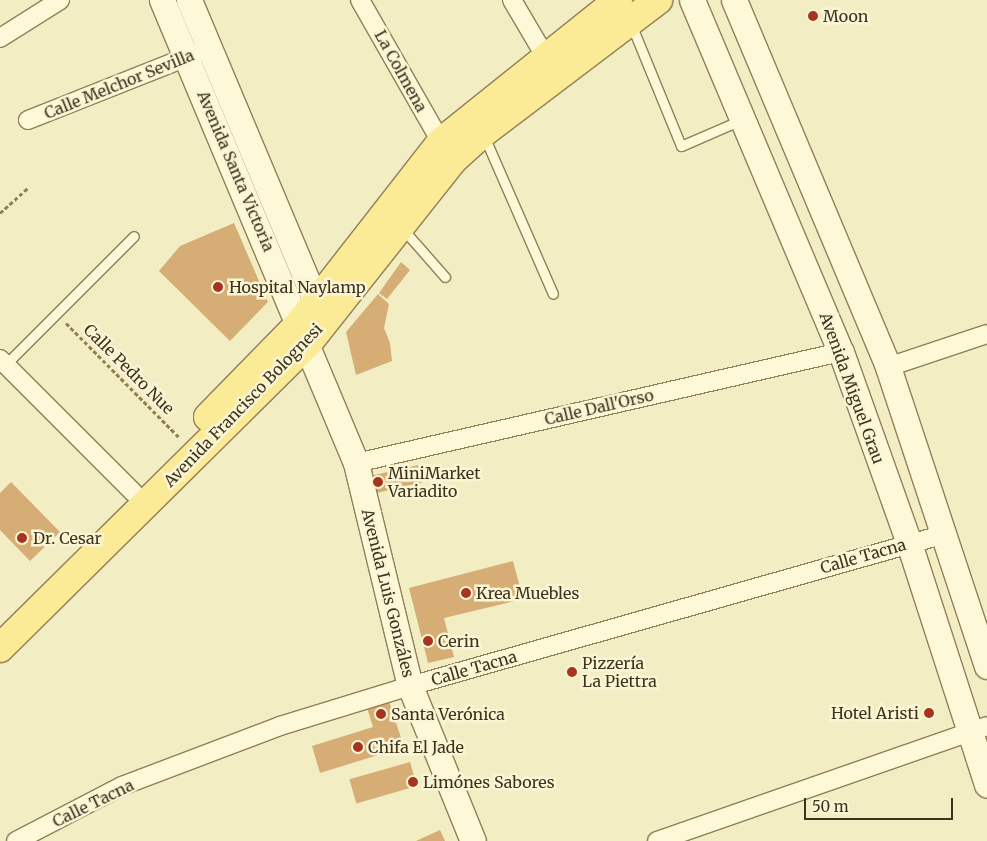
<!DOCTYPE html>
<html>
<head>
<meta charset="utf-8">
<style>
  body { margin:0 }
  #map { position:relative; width:987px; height:841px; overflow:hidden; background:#f3edc3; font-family:Merriweather,serif }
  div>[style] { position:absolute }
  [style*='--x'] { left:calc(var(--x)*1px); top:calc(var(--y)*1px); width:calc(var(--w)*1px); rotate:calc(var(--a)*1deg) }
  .building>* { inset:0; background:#d6ad74; transform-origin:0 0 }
  .path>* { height:3px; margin-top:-1.5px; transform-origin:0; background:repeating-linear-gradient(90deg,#917f57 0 4px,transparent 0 6.5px) }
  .roads { filter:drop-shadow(1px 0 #917f57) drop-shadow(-1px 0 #917f57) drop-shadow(0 1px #917f57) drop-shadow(0 -1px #917f57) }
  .lane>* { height:9px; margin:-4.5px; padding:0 4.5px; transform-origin:4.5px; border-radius:4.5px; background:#fdf8d8 }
  .street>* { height:18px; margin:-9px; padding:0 9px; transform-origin:9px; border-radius:9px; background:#fdf8d8 }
  .secondary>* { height:25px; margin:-12.5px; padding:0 12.5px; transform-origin:12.5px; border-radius:12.5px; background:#fdf8d8 }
  .primary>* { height:28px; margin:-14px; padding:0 14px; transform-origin:14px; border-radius:14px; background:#fbeb97 }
  .dots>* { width:14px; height:14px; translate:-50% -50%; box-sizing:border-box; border:2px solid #faf5d4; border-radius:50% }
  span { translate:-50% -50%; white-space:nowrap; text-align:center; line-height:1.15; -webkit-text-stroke:5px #faf5d4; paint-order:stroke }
  .poi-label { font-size:16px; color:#3f331d }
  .left { translate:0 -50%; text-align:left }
  .right { translate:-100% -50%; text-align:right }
  .street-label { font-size:16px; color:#3f331d }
  .scale { position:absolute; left:804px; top:798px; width:149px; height:22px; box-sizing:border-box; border:2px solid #3f331d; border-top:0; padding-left:6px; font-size:15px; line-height:18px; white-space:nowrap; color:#3f331d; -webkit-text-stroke:4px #faf5d4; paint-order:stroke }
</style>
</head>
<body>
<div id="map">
  <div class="building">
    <i style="clip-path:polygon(234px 223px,268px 302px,230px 341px,159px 271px,180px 246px)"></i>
    <i style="clip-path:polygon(401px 262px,410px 270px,387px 299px,379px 293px)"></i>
    <i style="clip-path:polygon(378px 294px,389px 304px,384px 328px,390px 343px,392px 361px,356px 375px,346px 332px)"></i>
    <i style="left:418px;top:465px;width:18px;height:48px;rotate:77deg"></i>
    <i style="clip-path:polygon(11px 482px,60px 532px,30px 561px,0 530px,0 493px)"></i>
    <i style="clip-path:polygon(513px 561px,523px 599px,444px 618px,454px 657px,428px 663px,409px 588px)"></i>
    <i style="clip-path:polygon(389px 701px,404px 747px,320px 773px,312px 746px,373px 727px,367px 708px)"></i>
    <i style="left:410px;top:762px;width:25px;height:63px;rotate:74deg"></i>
    <i style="clip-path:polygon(440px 830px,445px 841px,416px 841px)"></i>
  </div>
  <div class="path">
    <i style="--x:0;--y:213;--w:38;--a:-42"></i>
    <i style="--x:66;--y:323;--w:162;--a:45.3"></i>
  </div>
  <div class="roads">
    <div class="lane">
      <i style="--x:631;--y:24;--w:132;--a:67.7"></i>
      <i style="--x:681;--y:146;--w:65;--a:-23.4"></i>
      <i style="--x:484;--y:136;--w:172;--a:66.4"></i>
      <i style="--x:402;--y:228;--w:65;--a:48.7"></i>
      <i style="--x:5;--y:365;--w:182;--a:-45"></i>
    </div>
    <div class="street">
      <i style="--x:360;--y:0;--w:163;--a:60.3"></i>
      <i style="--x:512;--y:0;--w:65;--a:59.5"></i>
      <i style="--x:0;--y:38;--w:71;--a:-32.3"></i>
      <i style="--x:28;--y:120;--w:180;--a:-21.6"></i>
      <i style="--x:0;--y:359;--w:190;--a:45"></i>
      <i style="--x:888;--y:367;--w:104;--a:-18.4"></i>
      <i style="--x:356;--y:463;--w:498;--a:-12.9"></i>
      <i style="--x:16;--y:841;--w:119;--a:-27.4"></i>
      <i style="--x:122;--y:786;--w:169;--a:-20.8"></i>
      <i style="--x:280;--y:726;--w:136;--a:-17.1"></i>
      <i style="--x:410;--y:686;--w:556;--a:-15.86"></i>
      <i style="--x:657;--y:841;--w:349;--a:-19.2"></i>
    </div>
    <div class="secondary">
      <i style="--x:162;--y:0;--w:502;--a:67.27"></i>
      <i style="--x:356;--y:463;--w:229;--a:76.4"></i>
      <i style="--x:410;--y:686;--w:167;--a:67.9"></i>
      <i style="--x:189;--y:0;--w:346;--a:67.2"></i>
      <i style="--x:692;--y:0;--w:382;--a:67.1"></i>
      <i style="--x:841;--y:352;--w:203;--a:70.4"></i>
      <i style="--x:909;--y:543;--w:254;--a:72.1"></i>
      <i style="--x:734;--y:0;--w:398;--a:67.2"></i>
      <i style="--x:888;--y:367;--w:315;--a:71.7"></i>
    </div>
    <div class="primary">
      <i style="--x:208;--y:417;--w:130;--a:-45.6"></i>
      <i style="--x:299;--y:324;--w:231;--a:-52"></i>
      <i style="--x:441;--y:142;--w:227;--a:-38.7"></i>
      <i style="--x:0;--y:648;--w:433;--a:-44.7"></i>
      <i style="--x:308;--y:343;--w:235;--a:-51.6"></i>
      <i style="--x:454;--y:159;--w:39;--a:-42"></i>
      <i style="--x:483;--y:133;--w:220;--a:-37.2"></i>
    </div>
  </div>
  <div class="dots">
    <i style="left:813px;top:16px;background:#a7341f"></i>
    <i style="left:218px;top:287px;background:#a7341f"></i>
    <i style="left:378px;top:482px;background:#a7341f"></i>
    <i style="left:22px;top:538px;background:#a7341f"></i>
    <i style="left:466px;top:593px;background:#a7341f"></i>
    <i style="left:428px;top:641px;background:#a7341f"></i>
    <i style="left:572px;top:672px;background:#a7341f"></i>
    <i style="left:929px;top:713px;background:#a7341f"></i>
    <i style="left:381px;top:714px;background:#a7341f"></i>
    <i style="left:358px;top:747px;background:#a7341f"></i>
    <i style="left:413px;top:782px;background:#a7341f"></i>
  </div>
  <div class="poi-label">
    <span class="left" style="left:823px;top:16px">Moon</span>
    <span class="left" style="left:229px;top:287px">Hospital Naylamp</span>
    <span class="left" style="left:388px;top:482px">MiniMarket<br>Variadito</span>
    <span class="left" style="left:33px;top:538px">Dr. Cesar</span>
    <span class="left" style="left:476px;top:593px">Krea Muebles</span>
    <span class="left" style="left:438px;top:641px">Cerin</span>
    <span class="left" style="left:582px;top:672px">Pizzería<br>La Piettra</span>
    <span class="right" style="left:919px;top:713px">Hotel Aristi</span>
    <span class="left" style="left:391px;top:714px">Santa Verónica</span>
    <span class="left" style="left:368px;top:747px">Chifa El Jade</span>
    <span class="left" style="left:423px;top:782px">Limónes Sabores</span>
  </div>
  <div class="street-label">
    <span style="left:401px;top:71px;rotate:61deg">La Colmena</span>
    <span style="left:119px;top:84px;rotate:-22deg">Calle Melchor Sevilla</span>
    <span style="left:236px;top:171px;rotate:67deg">Avenida Santa Victoria</span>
    <span style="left:129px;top:369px;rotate:45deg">Calle Pedro Nue</span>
    <span style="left:852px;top:388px;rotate:70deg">Avenida Miguel Grau</span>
    <span style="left:243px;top:405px;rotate:-46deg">Avenida Francisco Bolognesi</span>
    <span style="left:599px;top:407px;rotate:-13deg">Calle Dall'Orso</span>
    <span style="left:863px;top:556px;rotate:-16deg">Calle Tacna</span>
    <span style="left:388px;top:593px;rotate:76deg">Avenida Luis Gonzáles</span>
    <span style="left:474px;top:668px;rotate:-16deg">Calle Tacna</span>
    <span style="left:93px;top:803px;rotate:-26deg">Calle Tacna</span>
  </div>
  <div class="scale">50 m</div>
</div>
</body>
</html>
